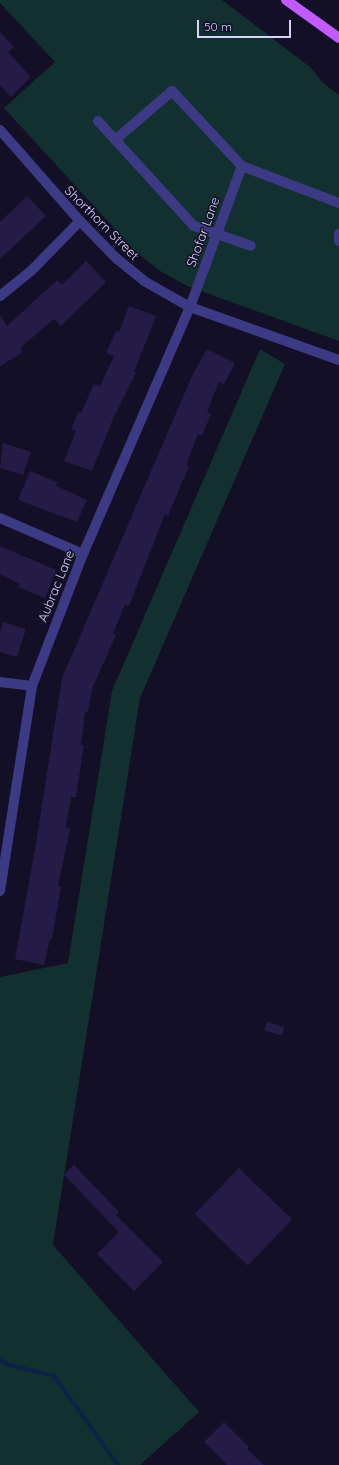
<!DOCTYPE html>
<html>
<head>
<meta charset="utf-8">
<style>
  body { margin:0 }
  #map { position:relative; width:339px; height:1465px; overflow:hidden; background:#130f26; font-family:Quicksand,sans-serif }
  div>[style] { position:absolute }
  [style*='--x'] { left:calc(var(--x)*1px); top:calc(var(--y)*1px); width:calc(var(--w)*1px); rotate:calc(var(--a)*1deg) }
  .green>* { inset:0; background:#12302f }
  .stream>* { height:4px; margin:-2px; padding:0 2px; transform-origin:2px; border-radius:2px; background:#0c2248 }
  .building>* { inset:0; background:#241b47; transform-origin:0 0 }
  .minor>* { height:10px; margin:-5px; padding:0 5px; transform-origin:5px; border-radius:5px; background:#3d3a85 }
  .primary>* { height:10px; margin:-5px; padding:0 5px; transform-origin:5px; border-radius:5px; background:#c25bff }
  span { translate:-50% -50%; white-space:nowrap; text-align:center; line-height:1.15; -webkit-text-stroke:3px #130f26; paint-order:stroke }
  .street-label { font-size:13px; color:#d9d4ff }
  .scale { position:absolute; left:197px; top:20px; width:94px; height:18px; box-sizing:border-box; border:2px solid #d9d4ff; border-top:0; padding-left:5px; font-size:12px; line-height:14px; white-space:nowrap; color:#d9d4ff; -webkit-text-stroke:3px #130f26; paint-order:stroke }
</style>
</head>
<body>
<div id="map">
  <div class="green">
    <i style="clip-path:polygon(0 0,222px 0,310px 67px,323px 83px,339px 95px,339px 341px,187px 286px,160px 271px,135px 251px,4px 108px,55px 62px,0 3px)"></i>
    <i style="clip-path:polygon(260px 349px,285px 364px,140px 698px,53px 1245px,199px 1412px,140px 1465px,0 1465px,0 977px,68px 963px,112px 691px)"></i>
  </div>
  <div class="stream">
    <i style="--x:0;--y:1360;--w:10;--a:29"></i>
    <i style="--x:9;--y:1365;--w:46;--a:13.7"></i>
    <i style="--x:54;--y:1376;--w:110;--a:54.3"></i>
  </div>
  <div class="building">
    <i style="clip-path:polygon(0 32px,14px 47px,8px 52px,31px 77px,11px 97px,0 85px)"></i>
    <i style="clip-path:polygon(27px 196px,46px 216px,0 259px,0 222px)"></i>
    <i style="clip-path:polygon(86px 261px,106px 282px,61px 326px,54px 319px,20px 348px,22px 353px,0 366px,0 315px,7px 326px,57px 280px,62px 285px)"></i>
    <i style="clip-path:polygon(129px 306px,156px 316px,134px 372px,136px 373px,113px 419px,92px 471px,64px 461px,76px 431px,71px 430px,78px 412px,81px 413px,94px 384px,100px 386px,114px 356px,106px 353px,116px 331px,119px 332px)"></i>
    <i style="clip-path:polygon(207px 349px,235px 363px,224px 384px,219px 382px,207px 412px,211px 414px,202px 436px,198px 434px,186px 465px,189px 466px,168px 516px,165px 514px,129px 606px,125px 604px,113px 634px,116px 635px,92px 689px,88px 712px,85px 712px,81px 745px,84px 745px,76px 797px,71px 797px,66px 828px,70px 829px,58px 886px,61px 887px,52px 939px,50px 939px,44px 965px,15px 959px,35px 849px,62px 678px,192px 376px)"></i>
    <i style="clip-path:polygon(3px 443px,31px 452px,23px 475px,0 468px)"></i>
    <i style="clip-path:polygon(30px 471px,57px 482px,56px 486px,87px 500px,77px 522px,18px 500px)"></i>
    <i style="clip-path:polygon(0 546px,56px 570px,45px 598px,18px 587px,20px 584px,0 574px)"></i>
    <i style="clip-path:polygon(3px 622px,26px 629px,17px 657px,0 652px,0 632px)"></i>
    <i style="left:267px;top:1022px;width:18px;height:9px;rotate:16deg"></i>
    <i style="clip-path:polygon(74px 1165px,119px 1212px,116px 1215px,163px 1262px,134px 1291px,97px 1254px,119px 1232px,64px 1175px)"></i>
    <i style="left:239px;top:1168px;width:74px;height:64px;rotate:44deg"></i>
    <i style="clip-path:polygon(224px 1422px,249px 1447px,247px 1449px,264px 1465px,227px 1465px,204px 1442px)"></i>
  </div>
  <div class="minor">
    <i style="--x:98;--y:121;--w:142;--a:47.6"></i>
    <i style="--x:194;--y:226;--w:60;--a:19.3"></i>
    <i style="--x:0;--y:130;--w:121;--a:48.7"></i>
    <i style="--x:80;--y:221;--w:52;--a:45.8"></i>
    <i style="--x:116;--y:258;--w:36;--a:39"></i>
    <i style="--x:144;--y:281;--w:53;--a:29.5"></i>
    <i style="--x:190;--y:307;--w:158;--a:19.6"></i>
    <i style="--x:115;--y:140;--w:75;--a:-40.7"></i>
    <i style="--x:172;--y:91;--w:103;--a:47"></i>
    <i style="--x:242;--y:166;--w:104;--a:20.9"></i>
    <i style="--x:339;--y:234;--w:7;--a:90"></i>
    <i style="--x:0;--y:296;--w:40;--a:-39"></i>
    <i style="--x:31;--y:271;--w:70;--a:-45.6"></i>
    <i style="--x:0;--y:518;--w:90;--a:23.4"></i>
    <i style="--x:0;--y:682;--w:32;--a:7"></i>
    <i style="--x:0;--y:891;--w:207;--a:-81.1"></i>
    <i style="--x:32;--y:686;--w:142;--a:-68.9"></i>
    <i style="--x:83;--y:554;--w:269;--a:-66.6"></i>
    <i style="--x:190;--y:307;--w:150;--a:-69.8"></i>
  </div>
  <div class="primary">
    <i style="--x:286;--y:0;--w:65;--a:35.6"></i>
  </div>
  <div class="street-label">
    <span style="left:102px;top:223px;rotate:45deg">Shorthorn Street</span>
    <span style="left:203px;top:232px;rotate:-70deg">Shofar Lane</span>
    <span style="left:56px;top:586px;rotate:-68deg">Aubrac Lane</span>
  </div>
  <div class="scale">50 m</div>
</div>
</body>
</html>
